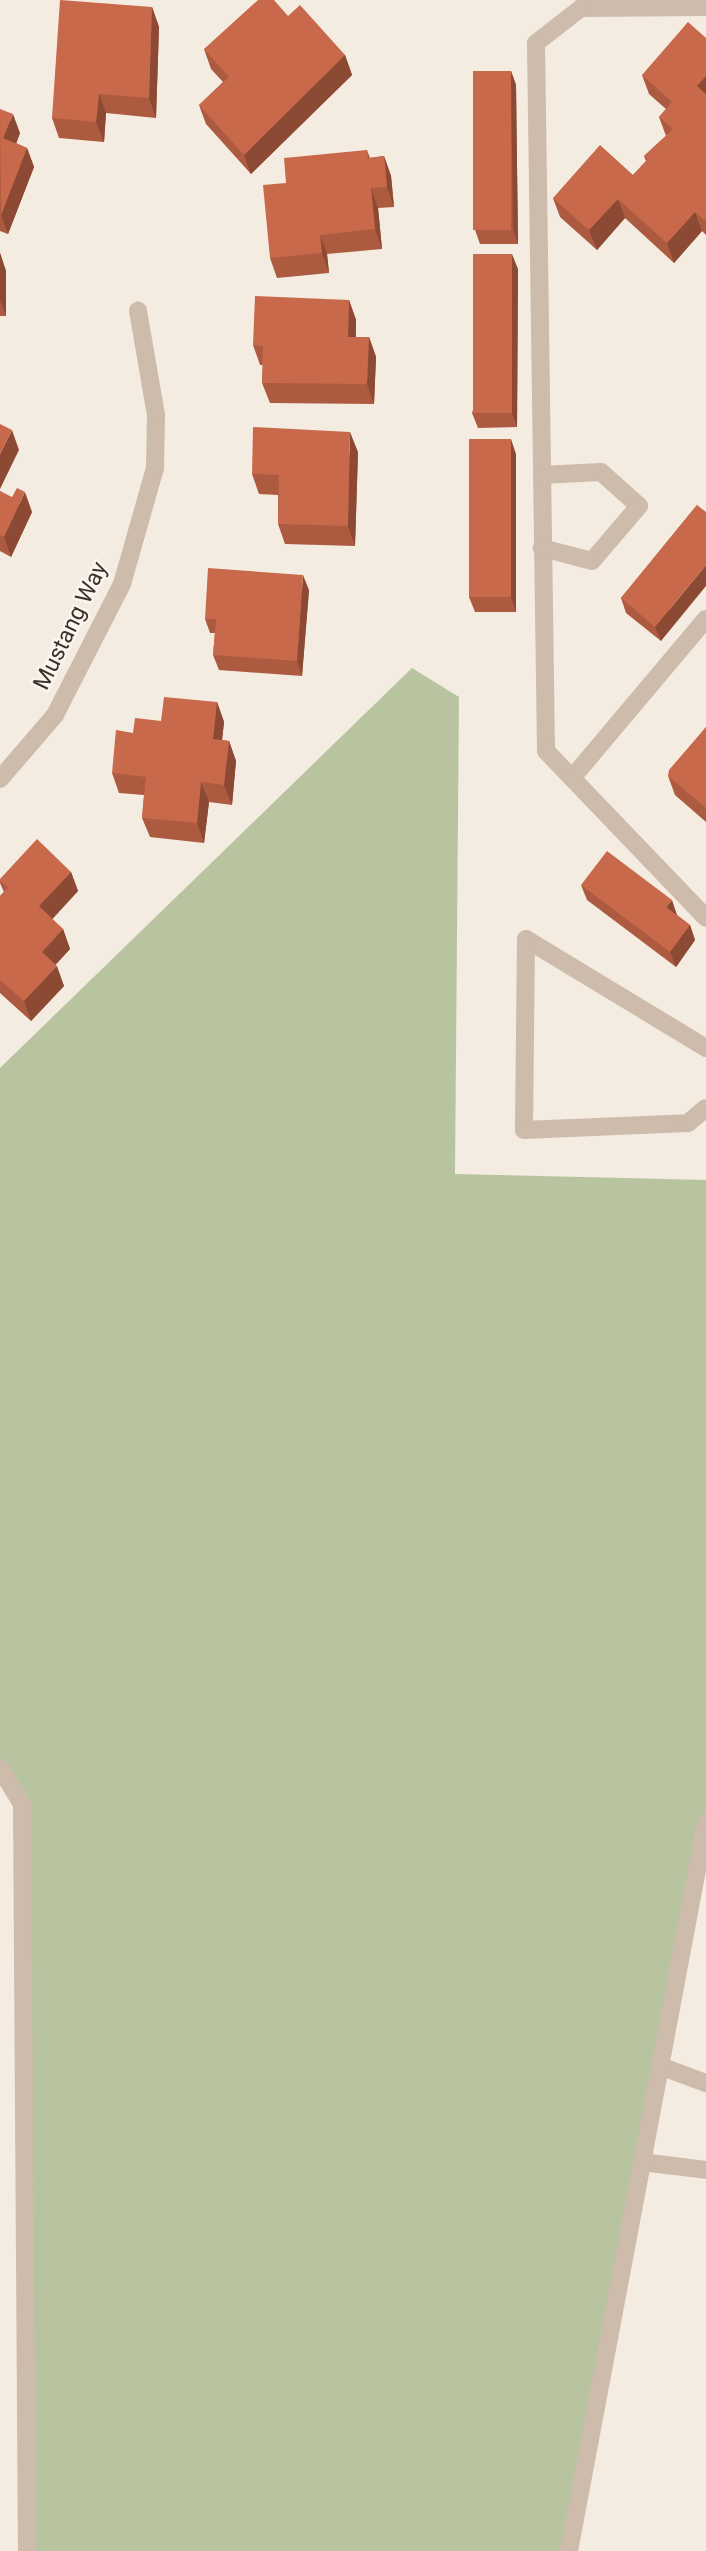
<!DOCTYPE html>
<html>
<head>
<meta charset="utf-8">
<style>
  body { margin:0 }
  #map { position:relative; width:706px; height:2551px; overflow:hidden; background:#f4ebe1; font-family:Roboto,sans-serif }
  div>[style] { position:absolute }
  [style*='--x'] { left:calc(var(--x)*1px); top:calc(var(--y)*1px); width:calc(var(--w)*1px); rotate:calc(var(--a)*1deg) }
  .green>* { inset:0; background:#b8c4a0 }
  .lane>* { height:18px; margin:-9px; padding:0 9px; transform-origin:9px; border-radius:9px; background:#cdbbac }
  .street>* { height:18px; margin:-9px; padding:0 9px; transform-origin:9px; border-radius:9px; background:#cdbbac }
  .wall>* { inset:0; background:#ac5a40 }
  .shaded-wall>* { inset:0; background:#8c4a34 }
  .building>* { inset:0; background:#c8694b; transform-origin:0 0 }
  span { translate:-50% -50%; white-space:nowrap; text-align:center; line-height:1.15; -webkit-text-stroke:5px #fbf5ee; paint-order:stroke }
  .street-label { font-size:23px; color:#3b302b }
</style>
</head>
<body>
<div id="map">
  <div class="green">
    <i style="clip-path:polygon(412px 668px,459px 697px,455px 1174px,706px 1180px,706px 1852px,570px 2551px,27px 2551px,22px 1804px,0 1779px,0 1068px)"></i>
  </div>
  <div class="lane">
    <i style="--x:706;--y:7;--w:125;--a:179.5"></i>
    <i style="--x:581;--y:8;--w:57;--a:142.1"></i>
    <i style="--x:536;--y:43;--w:708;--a:89.19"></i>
    <i style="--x:546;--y:751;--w:231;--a:46.2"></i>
    <i style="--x:542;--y:475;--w:59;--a:-2.9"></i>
    <i style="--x:601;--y:472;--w:51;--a:41.8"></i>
    <i style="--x:639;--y:506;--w:72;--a:130.5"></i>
    <i style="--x:592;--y:561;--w:52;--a:-165.4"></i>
    <i style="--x:572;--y:778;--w:208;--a:-49.9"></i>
    <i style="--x:706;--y:1048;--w:210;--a:-148.8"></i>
    <i style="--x:526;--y:939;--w:191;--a:90.6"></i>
    <i style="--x:524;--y:1130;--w:164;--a:-2.4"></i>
    <i style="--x:688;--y:1123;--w:23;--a:-40"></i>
    <i style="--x:0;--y:1768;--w:42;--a:58.6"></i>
    <i style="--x:22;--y:1804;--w:747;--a:89.62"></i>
    <i style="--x:660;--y:2066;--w:49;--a:20.3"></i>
    <i style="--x:642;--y:2162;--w:64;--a:7.1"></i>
    <i style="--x:569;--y:2551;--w:742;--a:-79.36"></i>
  </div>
  <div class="street">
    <i style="--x:0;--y:779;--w:84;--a:-49.3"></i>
    <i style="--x:55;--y:715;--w:147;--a:-62.9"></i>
    <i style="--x:122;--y:584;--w:121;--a:-74.1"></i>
    <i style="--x:155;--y:468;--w:53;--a:-88.9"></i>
    <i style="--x:156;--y:415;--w:106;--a:-99.8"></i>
  </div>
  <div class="wall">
    <i style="clip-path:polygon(152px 7px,159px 27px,156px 118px,106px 113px,104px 142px,59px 138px,52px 118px)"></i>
    <i style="clip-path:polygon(288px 16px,345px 55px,352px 75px,251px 174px,206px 124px,199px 105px,223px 82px,211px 69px,204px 49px)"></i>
    <i style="clip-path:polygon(706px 38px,706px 235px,702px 231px,674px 263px,625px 218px,597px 250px,560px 217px,553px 198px,633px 175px,646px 161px,644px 156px,666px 136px,659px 117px,666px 109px,649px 94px,642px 75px)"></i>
    <i style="clip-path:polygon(511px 71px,516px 85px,518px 244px,480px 244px,475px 230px)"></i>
    <i style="clip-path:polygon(0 109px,20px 133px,16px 143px,27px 148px,34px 167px,8px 234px,0 231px)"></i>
    <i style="clip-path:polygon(367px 150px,370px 158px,384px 156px,391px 176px,394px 207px,378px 208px,382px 249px,327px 254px,329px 273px,277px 278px,270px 258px,286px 183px)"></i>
    <i style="clip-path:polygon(0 253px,6px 271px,6px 316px,0 316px)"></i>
    <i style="clip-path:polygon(518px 269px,517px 427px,478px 428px,472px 413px)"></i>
    <i style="clip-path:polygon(349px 300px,356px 320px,356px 337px,369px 337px,376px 357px,374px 404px,270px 403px,262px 383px,263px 365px,260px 365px,253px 345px)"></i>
    <i style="clip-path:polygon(358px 452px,355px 546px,285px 544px,278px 524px,278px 495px,259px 494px,252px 474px)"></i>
    <i style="clip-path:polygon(516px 454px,516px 612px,475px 612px,469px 597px)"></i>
    <i style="clip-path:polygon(0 491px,32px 512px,11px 557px,0 551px)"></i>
    <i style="clip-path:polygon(697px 505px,661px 641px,626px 613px,621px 598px)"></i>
    <i style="clip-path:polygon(309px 590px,302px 676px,219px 670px,213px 655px,215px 633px,210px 633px,205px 619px)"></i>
    <i style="clip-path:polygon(217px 702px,224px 722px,222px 740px,229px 741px,236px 761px,232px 805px,209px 802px,204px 843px,150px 837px,142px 818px,144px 795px,119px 793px,112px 773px,161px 721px)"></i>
    <i style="clip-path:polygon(706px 727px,706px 822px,675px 795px,668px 776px)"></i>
    <i style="clip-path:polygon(71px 872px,78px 891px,52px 919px,63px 929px,70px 949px,55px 965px,64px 986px,31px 1021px,0 993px,0 896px,4px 892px,0 883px,0 879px)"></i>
    <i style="clip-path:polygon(581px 885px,677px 915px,690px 925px,695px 940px,676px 967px,587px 900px)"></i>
  </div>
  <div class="shaded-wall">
    <i style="clip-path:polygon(152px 7px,159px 27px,156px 118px,149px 98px)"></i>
    <i style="clip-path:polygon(345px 55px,352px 75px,251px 174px,244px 155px)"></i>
    <i style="clip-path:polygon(511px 71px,516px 85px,518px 244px,513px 229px)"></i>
    <i style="clip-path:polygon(706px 76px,706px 104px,697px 86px)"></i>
    <i style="clip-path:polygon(99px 94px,106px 113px,104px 142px,96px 122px)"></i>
    <i style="clip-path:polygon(13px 114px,20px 133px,11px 158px,3px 138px)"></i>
    <i style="clip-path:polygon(27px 148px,34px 167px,8px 234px,1px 215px)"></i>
    <i style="clip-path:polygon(384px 156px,391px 176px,394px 207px,387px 187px)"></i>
    <i style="clip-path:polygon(371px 188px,378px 208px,382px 249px,375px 229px)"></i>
    <i style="clip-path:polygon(618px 199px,625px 218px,597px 250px,589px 230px)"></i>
    <i style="clip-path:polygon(695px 212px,702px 231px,674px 263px,667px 243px)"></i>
    <i style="clip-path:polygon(320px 235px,327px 254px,329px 273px,322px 253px)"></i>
    <i style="clip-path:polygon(0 253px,6px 271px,6px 316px,0 299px)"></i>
    <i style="clip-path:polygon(512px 254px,518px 269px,517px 427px,512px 413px)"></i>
    <i style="clip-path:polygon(349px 300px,356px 320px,355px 356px,348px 337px)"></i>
    <i style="clip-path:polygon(369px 337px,376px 357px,374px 404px,367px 384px)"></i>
    <i style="clip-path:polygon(12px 430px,19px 450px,0 489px,0 454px)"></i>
    <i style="clip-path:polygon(350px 432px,358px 452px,355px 546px,348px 526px)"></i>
    <i style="clip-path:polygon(511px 439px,516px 454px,516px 612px,511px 597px)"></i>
    <i style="clip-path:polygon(25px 492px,32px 512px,11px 557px,4px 537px)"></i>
    <i style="clip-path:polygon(706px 565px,706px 586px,661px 641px,655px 627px)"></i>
    <i style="clip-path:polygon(303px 575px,309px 590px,302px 676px,297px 661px)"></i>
    <i style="clip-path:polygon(217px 702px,224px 722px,220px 759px,213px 739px)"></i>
    <i style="clip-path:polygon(229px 741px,236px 761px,232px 805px,224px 785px)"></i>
    <i style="clip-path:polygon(201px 782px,209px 802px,204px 843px,197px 823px)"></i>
    <i style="clip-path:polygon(71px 872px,78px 891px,46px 926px,39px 906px)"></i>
    <i style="clip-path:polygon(672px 900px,677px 915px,672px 922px,666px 907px)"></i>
    <i style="clip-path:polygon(690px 925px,695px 940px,676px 967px,670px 952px)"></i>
    <i style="clip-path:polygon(63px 929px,70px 949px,49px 972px,42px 952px)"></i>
    <i style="clip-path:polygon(57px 966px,64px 986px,31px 1021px,24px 1001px)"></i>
  </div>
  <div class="building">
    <i style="clip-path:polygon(60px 0,152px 7px,149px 98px,99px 94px,96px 122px,52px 118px)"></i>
    <i style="clip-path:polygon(258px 0,274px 0,288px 16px,300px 5px,345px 55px,244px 155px,199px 105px,229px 77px,204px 49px)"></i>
    <i style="clip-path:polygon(688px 22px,706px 38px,706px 76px,697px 86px,706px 94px,706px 219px,704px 220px,695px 212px,667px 243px,618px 199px,589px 230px,553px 198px,600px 145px,633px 175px,648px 159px,644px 156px,673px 129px,659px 117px,672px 102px,642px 75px)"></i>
    <i style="left:473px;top:71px;width:38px;height:159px"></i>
    <i style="clip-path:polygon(0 109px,13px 114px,3px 138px,27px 148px,1px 215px)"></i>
    <i style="clip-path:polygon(367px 150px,368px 158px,384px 156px,387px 187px,371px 188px,375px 229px,320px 235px,322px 253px,270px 258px,263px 185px,286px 183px,284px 158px)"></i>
    <i style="left:473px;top:254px;width:39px;height:159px"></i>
    <i style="clip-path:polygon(255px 296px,349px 300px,348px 337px,369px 337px,367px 384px,262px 383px,263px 346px,253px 345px)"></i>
    <i style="clip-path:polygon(0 424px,12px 430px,0 454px)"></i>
    <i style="clip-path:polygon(253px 427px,350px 432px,348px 526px,278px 524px,279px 475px,252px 474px)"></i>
    <i style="left:469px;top:439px;width:42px;height:158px"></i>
    <i style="clip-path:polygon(17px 488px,25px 492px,4px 537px,0 535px,0 491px,12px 497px)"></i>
    <i style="clip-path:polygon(697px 505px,706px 512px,706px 565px,655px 627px,621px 598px)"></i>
    <i style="clip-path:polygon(208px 568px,303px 575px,297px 661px,213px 655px,216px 619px,205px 619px)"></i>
    <i style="clip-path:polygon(164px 697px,217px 702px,213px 739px,229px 741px,224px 785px,201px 782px,197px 823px,142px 818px,146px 777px,112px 773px,116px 730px,133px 733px,135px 718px,161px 721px)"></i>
    <i style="clip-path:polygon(706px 727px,706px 808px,668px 776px,669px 770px)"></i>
    <i style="clip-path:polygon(37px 839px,71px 872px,39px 906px,63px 929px,42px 952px,57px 966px,24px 1001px,0 980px,0 896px,8px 887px,0 881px,0 879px)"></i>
    <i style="clip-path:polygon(607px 851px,672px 900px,666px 907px,690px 925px,670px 952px,581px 885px)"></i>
  </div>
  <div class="street-label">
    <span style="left:71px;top:626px;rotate:-64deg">Mustang Way</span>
  </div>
</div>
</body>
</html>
